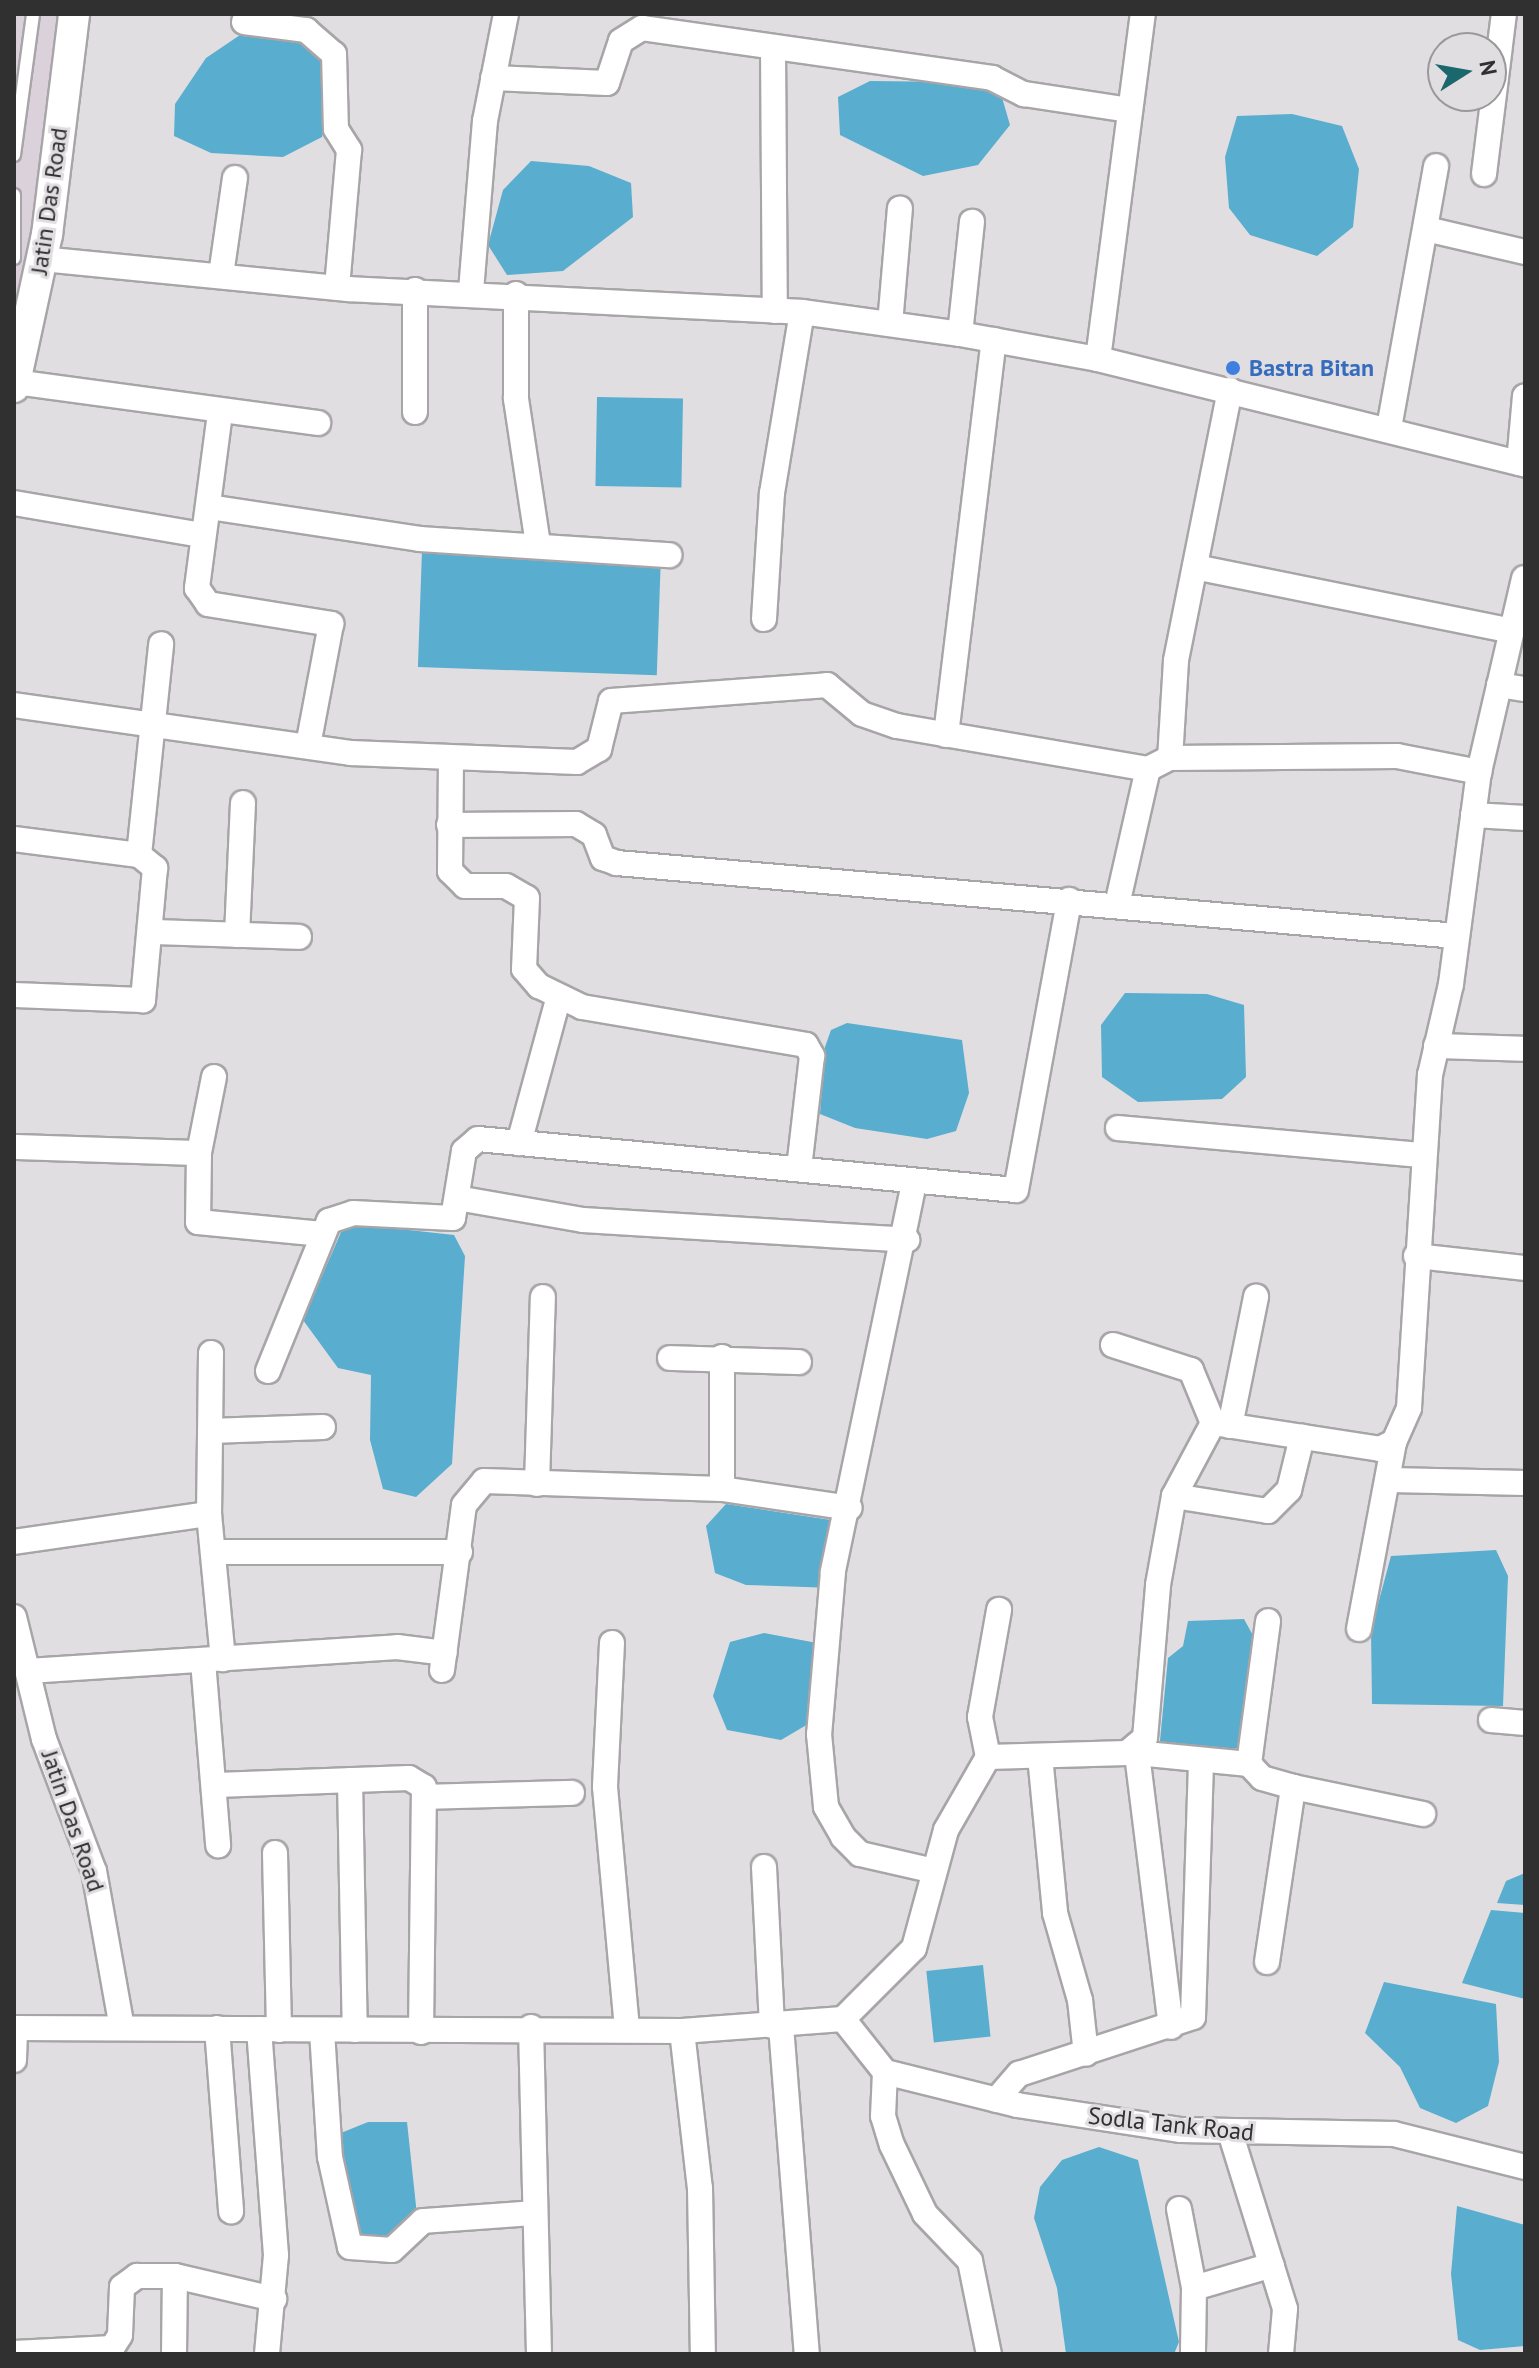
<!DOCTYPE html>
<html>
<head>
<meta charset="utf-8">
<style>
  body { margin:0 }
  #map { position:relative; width:1539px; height:2368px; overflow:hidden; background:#e1dee1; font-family:"PT Sans",sans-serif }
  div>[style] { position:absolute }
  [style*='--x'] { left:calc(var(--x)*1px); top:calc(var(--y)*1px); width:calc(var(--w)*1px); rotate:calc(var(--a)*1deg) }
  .built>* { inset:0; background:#dad1da }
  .water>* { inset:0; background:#59adce; transform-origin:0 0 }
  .roads { filter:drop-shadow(2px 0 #a8a5a8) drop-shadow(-2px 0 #a8a5a8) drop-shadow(0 2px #a8a5a8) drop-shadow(0 -2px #a8a5a8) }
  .service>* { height:12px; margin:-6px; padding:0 6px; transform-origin:6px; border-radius:6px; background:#fff }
  .minor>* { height:24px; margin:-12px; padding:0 12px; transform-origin:12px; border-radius:12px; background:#fff }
  .tertiary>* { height:30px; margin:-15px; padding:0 15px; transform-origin:15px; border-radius:15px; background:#fff }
  .dots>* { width:22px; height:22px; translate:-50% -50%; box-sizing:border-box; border:4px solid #e1dee1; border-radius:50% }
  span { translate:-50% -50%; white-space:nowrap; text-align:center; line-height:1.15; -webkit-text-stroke:6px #e1dee1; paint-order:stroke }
  .street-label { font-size:24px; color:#313031 }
  .shop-label { font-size:24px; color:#366cbe; font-weight:700 }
  .left { translate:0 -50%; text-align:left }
  .frame { position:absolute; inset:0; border:16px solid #313031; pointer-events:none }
  .north { position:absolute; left:1427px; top:32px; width:80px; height:80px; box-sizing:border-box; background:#e1dee1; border:2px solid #9b989b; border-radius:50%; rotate:79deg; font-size:22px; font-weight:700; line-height:32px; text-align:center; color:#313031 }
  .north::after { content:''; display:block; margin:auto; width:28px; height:36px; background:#1a676e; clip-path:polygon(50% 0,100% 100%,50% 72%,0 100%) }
</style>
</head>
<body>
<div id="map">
  <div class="built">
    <i style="clip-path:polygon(14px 14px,60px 14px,32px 263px,14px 334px)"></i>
  </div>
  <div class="water">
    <i style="clip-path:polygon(278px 34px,330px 53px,336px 89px,322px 137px,283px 157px,211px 153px,174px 136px,175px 104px,206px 58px,240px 35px)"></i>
    <i style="clip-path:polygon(870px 81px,958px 82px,1001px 94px,1010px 125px,978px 165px,923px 176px,840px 135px,838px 97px)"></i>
    <i style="clip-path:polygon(1292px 114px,1342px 126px,1359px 169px,1353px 227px,1317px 256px,1250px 235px,1229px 208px,1225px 157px,1237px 116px)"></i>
    <i style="clip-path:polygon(531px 161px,589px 166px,631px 183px,633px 217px,563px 271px,507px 275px,488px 245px,503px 190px)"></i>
    <i style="left:597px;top:397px;width:86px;height:89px;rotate:1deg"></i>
    <i style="left:422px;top:550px;width:239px;height:117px;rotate:2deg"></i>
    <i style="clip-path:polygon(1125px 993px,1207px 994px,1244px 1005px,1246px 1077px,1222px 1099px,1138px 1102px,1102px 1077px,1101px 1025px)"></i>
    <i style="clip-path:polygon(847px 1023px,962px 1040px,969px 1093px,956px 1131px,927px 1139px,855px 1128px,820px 1114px,825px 1047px,831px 1030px)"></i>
    <i style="clip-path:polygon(345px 1223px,454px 1235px,465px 1256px,452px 1464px,416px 1497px,383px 1489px,370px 1440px,371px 1375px,338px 1368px,303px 1320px)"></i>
    <i style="clip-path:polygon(726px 1504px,844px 1522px,833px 1588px,746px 1585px,715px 1573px,706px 1526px)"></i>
    <i style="clip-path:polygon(1496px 1550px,1508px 1576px,1503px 1706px,1372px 1704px,1371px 1630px,1391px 1556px)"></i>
    <i style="clip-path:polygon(1244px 1619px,1256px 1641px,1242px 1747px,1199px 1755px,1159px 1751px,1168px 1658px,1183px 1646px,1188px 1621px)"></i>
    <i style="clip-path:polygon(764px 1633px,817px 1643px,815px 1720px,781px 1740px,727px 1730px,713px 1696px,730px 1642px)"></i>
    <i style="clip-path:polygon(1525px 1873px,1525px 1905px,1497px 1903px,1506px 1881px)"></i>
    <i style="clip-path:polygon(1491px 1910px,1525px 1913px,1525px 1999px,1462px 1983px)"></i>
    <i style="left:983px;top:1965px;width:72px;height:57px;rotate:84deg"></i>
    <i style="clip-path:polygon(1384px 1982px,1496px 2004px,1499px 2062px,1488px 2106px,1456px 2123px,1420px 2108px,1400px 2067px,1365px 2033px)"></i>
    <i style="clip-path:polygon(368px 2122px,407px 2122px,417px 2215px,405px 2258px,362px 2259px,336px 2135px)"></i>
    <i style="clip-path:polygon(1099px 2147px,1138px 2160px,1179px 2342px,1174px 2354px,1066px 2354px,1057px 2288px,1034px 2218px,1040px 2187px,1062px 2160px)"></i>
    <i style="clip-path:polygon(1457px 2206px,1525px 2225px,1525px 2346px,1480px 2350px,1458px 2340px,1451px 2274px)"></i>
  </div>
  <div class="roads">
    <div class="service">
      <i style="--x:14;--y:155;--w:142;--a:-82.3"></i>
      <i style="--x:14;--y:195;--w:63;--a:90"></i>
    </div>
    <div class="minor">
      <i style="--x:244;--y:22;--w:63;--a:7.4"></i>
      <i style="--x:306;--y:30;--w:37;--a:41"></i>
      <i style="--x:334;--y:54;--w:75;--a:88.5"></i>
      <i style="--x:336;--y:129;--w:25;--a:58"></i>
      <i style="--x:349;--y:150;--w:138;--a:95"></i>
      <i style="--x:773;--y:47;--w:264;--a:89.6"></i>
      <i style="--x:493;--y:78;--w:114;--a:2.5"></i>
      <i style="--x:607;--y:83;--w:44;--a:-71.6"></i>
      <i style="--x:621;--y:41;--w:25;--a:-32"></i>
      <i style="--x:642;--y:28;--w:354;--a:8.1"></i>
      <i style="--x:992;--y:78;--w:36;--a:27"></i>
      <i style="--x:1024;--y:94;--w:107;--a:8.6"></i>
      <i style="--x:1484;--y:174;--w:161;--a:-82.9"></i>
      <i style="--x:1426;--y:229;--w:102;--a:13.1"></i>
      <i style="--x:42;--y:259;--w:308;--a:5.6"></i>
      <i style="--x:349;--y:289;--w:454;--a:2.9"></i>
      <i style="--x:802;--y:312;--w:160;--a:7.9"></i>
      <i style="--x:960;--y:334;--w:140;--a:10.3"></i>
      <i style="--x:1098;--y:359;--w:440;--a:13.9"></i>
      <i style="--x:221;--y:275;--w:98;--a:-81.8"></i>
      <i style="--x:415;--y:290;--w:122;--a:90"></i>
      <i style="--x:471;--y:291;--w:171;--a:-85.3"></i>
      <i style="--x:485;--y:121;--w:109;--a:-78.9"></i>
      <i style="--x:516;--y:294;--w:105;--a:90"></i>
      <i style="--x:516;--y:399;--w:148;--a:81.4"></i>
      <i style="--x:890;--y:324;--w:116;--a:-85.1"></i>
      <i style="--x:960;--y:334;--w:113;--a:-83.9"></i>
      <i style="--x:1098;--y:359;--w:348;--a:-82.6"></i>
      <i style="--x:15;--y:382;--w:306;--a:7.7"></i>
      <i style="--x:1230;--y:390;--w:276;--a:101.3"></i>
      <i style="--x:1176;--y:661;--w:97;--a:93.5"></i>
      <i style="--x:1170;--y:758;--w:227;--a:-0.5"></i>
      <i style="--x:1397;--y:756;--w:84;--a:11"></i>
      <i style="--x:220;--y:413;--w:177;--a:97.5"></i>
      <i style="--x:197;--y:588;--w:19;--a:55"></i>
      <i style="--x:208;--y:604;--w:125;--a:9.2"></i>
      <i style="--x:331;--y:624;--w:124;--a:100.7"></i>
      <i style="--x:1389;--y:428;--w:266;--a:-79.8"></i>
      <i style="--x:1519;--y:463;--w:67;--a:-84.9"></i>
      <i style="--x:14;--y:503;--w:191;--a:9.7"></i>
      <i style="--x:209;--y:507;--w:213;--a:8.6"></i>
      <i style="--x:420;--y:539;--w:250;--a:3.7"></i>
      <i style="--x:1195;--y:567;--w:322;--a:11.4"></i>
      <i style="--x:764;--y:619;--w:126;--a:-86.4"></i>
      <i style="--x:772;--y:493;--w:183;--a:-80.6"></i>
      <i style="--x:1499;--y:685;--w:26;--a:9"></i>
      <i style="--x:14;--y:705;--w:340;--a:8.1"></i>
      <i style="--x:351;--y:753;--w:226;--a:2.3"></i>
      <i style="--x:577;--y:762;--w:26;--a:-31"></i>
      <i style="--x:599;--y:749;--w:49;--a:-76"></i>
      <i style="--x:611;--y:701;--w:217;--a:-4.2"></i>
      <i style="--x:827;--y:685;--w:45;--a:39.6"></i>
      <i style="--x:862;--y:714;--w:37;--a:19"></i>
      <i style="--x:897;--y:726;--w:255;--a:9.7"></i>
      <i style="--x:1148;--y:769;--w:25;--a:-27"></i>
      <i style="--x:946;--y:735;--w:398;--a:-83.1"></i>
      <i style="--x:451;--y:758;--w:113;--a:90.5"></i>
      <i style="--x:450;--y:871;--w:21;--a:45"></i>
      <i style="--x:465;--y:886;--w:41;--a:0"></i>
      <i style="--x:506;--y:886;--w:24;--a:30"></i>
      <i style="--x:527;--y:898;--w:71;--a:92.4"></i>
      <i style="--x:524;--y:969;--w:23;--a:49"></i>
      <i style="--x:539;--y:986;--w:48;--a:26"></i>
      <i style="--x:582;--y:1007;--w:227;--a:9.6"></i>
      <i style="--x:806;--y:1045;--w:13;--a:61"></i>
      <i style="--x:812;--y:1056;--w:114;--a:96.6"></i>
      <i style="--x:1473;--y:815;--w:52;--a:3.3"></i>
      <i style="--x:449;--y:825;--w:127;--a:-0.5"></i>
      <i style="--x:576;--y:824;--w:21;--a:31"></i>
      <i style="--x:594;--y:835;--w:25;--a:69"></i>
      <i style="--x:603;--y:858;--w:15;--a:20"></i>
      <i style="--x:617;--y:863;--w:843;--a:4.97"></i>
      <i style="--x:14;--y:839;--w:126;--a:7.3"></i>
      <i style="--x:139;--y:855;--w:21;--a:39"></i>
      <i style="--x:155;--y:868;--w:133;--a:95.2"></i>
      <i style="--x:143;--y:1000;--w:129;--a:-177.8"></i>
      <i style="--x:139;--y:855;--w:212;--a:-84"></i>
      <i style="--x:1117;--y:905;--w:139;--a:-77.2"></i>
      <i style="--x:152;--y:932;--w:147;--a:1.9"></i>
      <i style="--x:237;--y:935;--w:132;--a:-87.4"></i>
      <i style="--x:1436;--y:1046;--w:89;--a:1.9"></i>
      <i style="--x:214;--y:1077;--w:77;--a:101.2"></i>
      <i style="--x:199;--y:1153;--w:69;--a:90.8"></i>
      <i style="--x:198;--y:1222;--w:125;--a:5.5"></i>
      <i style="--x:1118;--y:1128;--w:306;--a:5.1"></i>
      <i style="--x:519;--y:1143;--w:149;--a:-74.8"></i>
      <i style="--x:14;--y:1147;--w:185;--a:1.9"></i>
      <i style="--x:914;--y:1183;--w:397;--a:101.8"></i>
      <i style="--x:833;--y:1572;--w:163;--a:94.9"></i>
      <i style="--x:819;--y:1734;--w:73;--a:84.5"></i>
      <i style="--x:826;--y:1807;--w:34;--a:60"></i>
      <i style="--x:843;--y:1837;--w:24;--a:45"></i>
      <i style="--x:860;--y:1854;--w:76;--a:12.9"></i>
      <i style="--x:457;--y:1198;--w:128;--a:9.9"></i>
      <i style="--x:583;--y:1220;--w:325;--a:3.5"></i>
      <i style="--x:1416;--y:1256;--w:110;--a:6.3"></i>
      <i style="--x:1113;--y:1345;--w:82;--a:17.8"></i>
      <i style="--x:1191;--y:1370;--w:57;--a:67.5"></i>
      <i style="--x:211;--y:1353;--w:161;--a:90.7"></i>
      <i style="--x:209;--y:1514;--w:146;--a:84.5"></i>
      <i style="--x:670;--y:1358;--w:129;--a:1.8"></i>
      <i style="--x:268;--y:1371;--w:162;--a:-67.9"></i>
      <i style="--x:329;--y:1221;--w:25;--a:-18"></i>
      <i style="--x:353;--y:1213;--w:100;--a:2.9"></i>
      <i style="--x:453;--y:1218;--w:68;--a:-80.7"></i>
      <i style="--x:464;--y:1151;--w:18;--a:-41"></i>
      <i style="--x:478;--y:1139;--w:540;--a:5.42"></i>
      <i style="--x:1016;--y:1190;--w:295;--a:-79.6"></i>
      <i style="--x:1230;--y:1426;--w:132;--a:-78.6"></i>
      <i style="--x:210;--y:1431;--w:113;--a:-2"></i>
      <i style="--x:1391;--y:1480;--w:134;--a:1.3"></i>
      <i style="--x:537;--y:1484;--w:187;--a:-88.2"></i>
      <i style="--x:722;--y:1489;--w:132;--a:-90"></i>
      <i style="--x:1174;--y:1496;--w:95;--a:9.1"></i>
      <i style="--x:1268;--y:1511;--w:30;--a:-45"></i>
      <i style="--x:1289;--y:1490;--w:55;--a:-76.2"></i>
      <i style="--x:14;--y:1542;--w:197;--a:-8.2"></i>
      <i style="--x:213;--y:1552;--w:247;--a:0"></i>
      <i style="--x:14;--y:1617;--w:126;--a:76.2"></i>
      <i style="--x:44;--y:1739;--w:141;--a:69.3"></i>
      <i style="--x:94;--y:1871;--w:159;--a:79.9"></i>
      <i style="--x:1359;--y:1629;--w:190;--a:-79.4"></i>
      <i style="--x:612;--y:1643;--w:144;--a:92.8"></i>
      <i style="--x:605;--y:1787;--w:243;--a:84.8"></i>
      <i style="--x:203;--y:1661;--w:185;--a:85.3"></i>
      <i style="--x:442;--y:1670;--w:166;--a:-82.4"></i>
      <i style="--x:464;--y:1505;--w:31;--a:-50"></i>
      <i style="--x:484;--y:1481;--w:238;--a:1.9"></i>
      <i style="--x:722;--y:1489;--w:129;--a:8.4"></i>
      <i style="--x:28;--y:1671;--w:370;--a:-3.7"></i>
      <i style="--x:397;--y:1647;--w:48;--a:7.1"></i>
      <i style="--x:1491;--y:1720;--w:34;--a:5"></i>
      <i style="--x:1136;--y:1746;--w:283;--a:82.9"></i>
      <i style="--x:1137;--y:1753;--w:113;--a:5.6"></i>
      <i style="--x:1249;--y:1764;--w:144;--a:-82.4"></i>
      <i style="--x:1040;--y:1756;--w:158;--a:84.5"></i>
      <i style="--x:1055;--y:1913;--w:91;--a:74"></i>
      <i style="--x:1080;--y:2000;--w:54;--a:83.7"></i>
      <i style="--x:988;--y:1757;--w:41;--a:-101.3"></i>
      <i style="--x:980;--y:1717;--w:109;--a:-79.9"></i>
      <i style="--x:1249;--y:1764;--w:19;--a:47"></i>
      <i style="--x:1262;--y:1778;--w:32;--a:16"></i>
      <i style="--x:1293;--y:1787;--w:133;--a:11.7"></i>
      <i style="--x:350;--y:1780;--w:250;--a:88.9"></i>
      <i style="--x:216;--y:1785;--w:193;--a:-2.1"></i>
      <i style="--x:409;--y:1778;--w:17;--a:31"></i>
      <i style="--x:424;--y:1787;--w:245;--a:90.7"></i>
      <i style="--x:425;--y:1797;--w:147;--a:-1.6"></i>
      <i style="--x:275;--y:1853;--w:177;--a:88.7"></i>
      <i style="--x:764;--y:1867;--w:159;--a:87.1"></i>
      <i style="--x:1267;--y:1962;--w:177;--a:-81.5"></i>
      <i style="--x:843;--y:2019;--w:68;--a:51.6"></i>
      <i style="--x:885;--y:2072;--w:136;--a:14"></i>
      <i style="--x:1017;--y:2105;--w:166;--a:8.7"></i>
      <i style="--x:1181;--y:2130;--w:213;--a:1.1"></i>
      <i style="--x:1394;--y:2134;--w:135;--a:14.1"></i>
      <i style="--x:781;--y:2026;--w:329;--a:85.5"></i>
      <i style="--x:531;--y:2027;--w:327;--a:88.6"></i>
      <i style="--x:14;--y:2028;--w:668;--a:0.26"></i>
      <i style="--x:682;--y:2031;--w:161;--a:-4.3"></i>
      <i style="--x:843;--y:2019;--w:100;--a:-45"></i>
      <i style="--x:914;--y:1948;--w:122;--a:-74.8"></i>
      <i style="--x:946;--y:1830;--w:84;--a:-60.1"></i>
      <i style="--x:988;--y:1757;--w:139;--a:-1.6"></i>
      <i style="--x:1127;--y:1753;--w:23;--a:-40"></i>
      <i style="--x:1145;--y:1738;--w:154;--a:-85.1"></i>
      <i style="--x:1158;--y:1585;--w:90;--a:-79.8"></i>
      <i style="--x:1174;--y:1496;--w:83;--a:-61.9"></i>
      <i style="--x:1213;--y:1423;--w:169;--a:8.8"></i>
      <i style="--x:1380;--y:1449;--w:16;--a:-27"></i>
      <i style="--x:1394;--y:1442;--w:37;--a:-66"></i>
      <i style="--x:1409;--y:1408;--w:334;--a:-86.4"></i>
      <i style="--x:1430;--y:1075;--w:93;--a:-77"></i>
      <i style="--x:1451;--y:984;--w:214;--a:-82.5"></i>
      <i style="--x:1479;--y:772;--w:199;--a:-76.9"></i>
      <i style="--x:217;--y:2028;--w:184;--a:85.6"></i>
      <i style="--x:259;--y:2029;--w:227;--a:85.7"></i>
      <i style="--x:276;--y:2255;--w:99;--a:95.2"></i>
      <i style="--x:322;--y:2031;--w:126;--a:86.4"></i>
      <i style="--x:330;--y:2157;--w:92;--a:77.5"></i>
      <i style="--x:350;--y:2247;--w:42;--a:4.1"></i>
      <i style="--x:392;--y:2250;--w:42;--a:-43.1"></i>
      <i style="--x:423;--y:2221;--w:112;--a:-4.1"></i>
      <i style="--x:682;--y:2031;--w:158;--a:83.5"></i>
      <i style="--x:700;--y:2188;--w:166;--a:89"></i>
      <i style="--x:14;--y:2060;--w:32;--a:-88"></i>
      <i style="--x:885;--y:2072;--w:44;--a:92.6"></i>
      <i style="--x:883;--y:2116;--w:30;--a:73"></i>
      <i style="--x:892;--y:2145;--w:76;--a:64.4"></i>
      <i style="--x:925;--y:2214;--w:65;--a:46.2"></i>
      <i style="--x:970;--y:2261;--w:95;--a:78.5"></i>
      <i style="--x:996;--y:2100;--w:35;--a:-49"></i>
      <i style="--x:1019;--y:2074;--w:183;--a:-18.1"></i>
      <i style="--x:1193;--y:2017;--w:253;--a:-88.2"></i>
      <i style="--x:1230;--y:2132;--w:185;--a:72.7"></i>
      <i style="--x:1285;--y:2309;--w:45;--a:95.1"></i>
      <i style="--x:1179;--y:2209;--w:80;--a:79.2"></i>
      <i style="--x:1194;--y:2288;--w:66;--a:90.9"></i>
      <i style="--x:1194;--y:2288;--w:81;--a:-16.4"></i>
      <i style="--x:14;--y:2353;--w:98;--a:-2.9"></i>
      <i style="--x:112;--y:2348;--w:15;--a:-58"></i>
      <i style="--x:120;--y:2335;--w:48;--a:-87.6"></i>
      <i style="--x:122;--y:2287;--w:19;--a:-36"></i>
      <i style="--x:137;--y:2276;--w:38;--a:0"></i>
      <i style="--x:175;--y:2276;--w:102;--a:13.1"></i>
      <i style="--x:174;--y:2354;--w:78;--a:-89.3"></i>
    </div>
    <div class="tertiary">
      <i style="--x:14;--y:387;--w:156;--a:-77.8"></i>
      <i style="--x:47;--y:235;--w:223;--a:-83"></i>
    </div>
  </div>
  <div class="dots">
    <i style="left:1233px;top:368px;background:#3f7fe0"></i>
  </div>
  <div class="street-label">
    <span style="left:49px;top:201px;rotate:-82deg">Jatin Das Road</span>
    <span style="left:73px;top:1821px;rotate:71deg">Jatin Das Road</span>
    <span style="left:1171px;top:2124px;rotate:6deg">Sodla Tank Road</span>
  </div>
  <div class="shop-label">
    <span class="left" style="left:1249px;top:368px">Bastra Bitan</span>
  </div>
  <div class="frame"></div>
  <div class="north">N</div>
</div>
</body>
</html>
